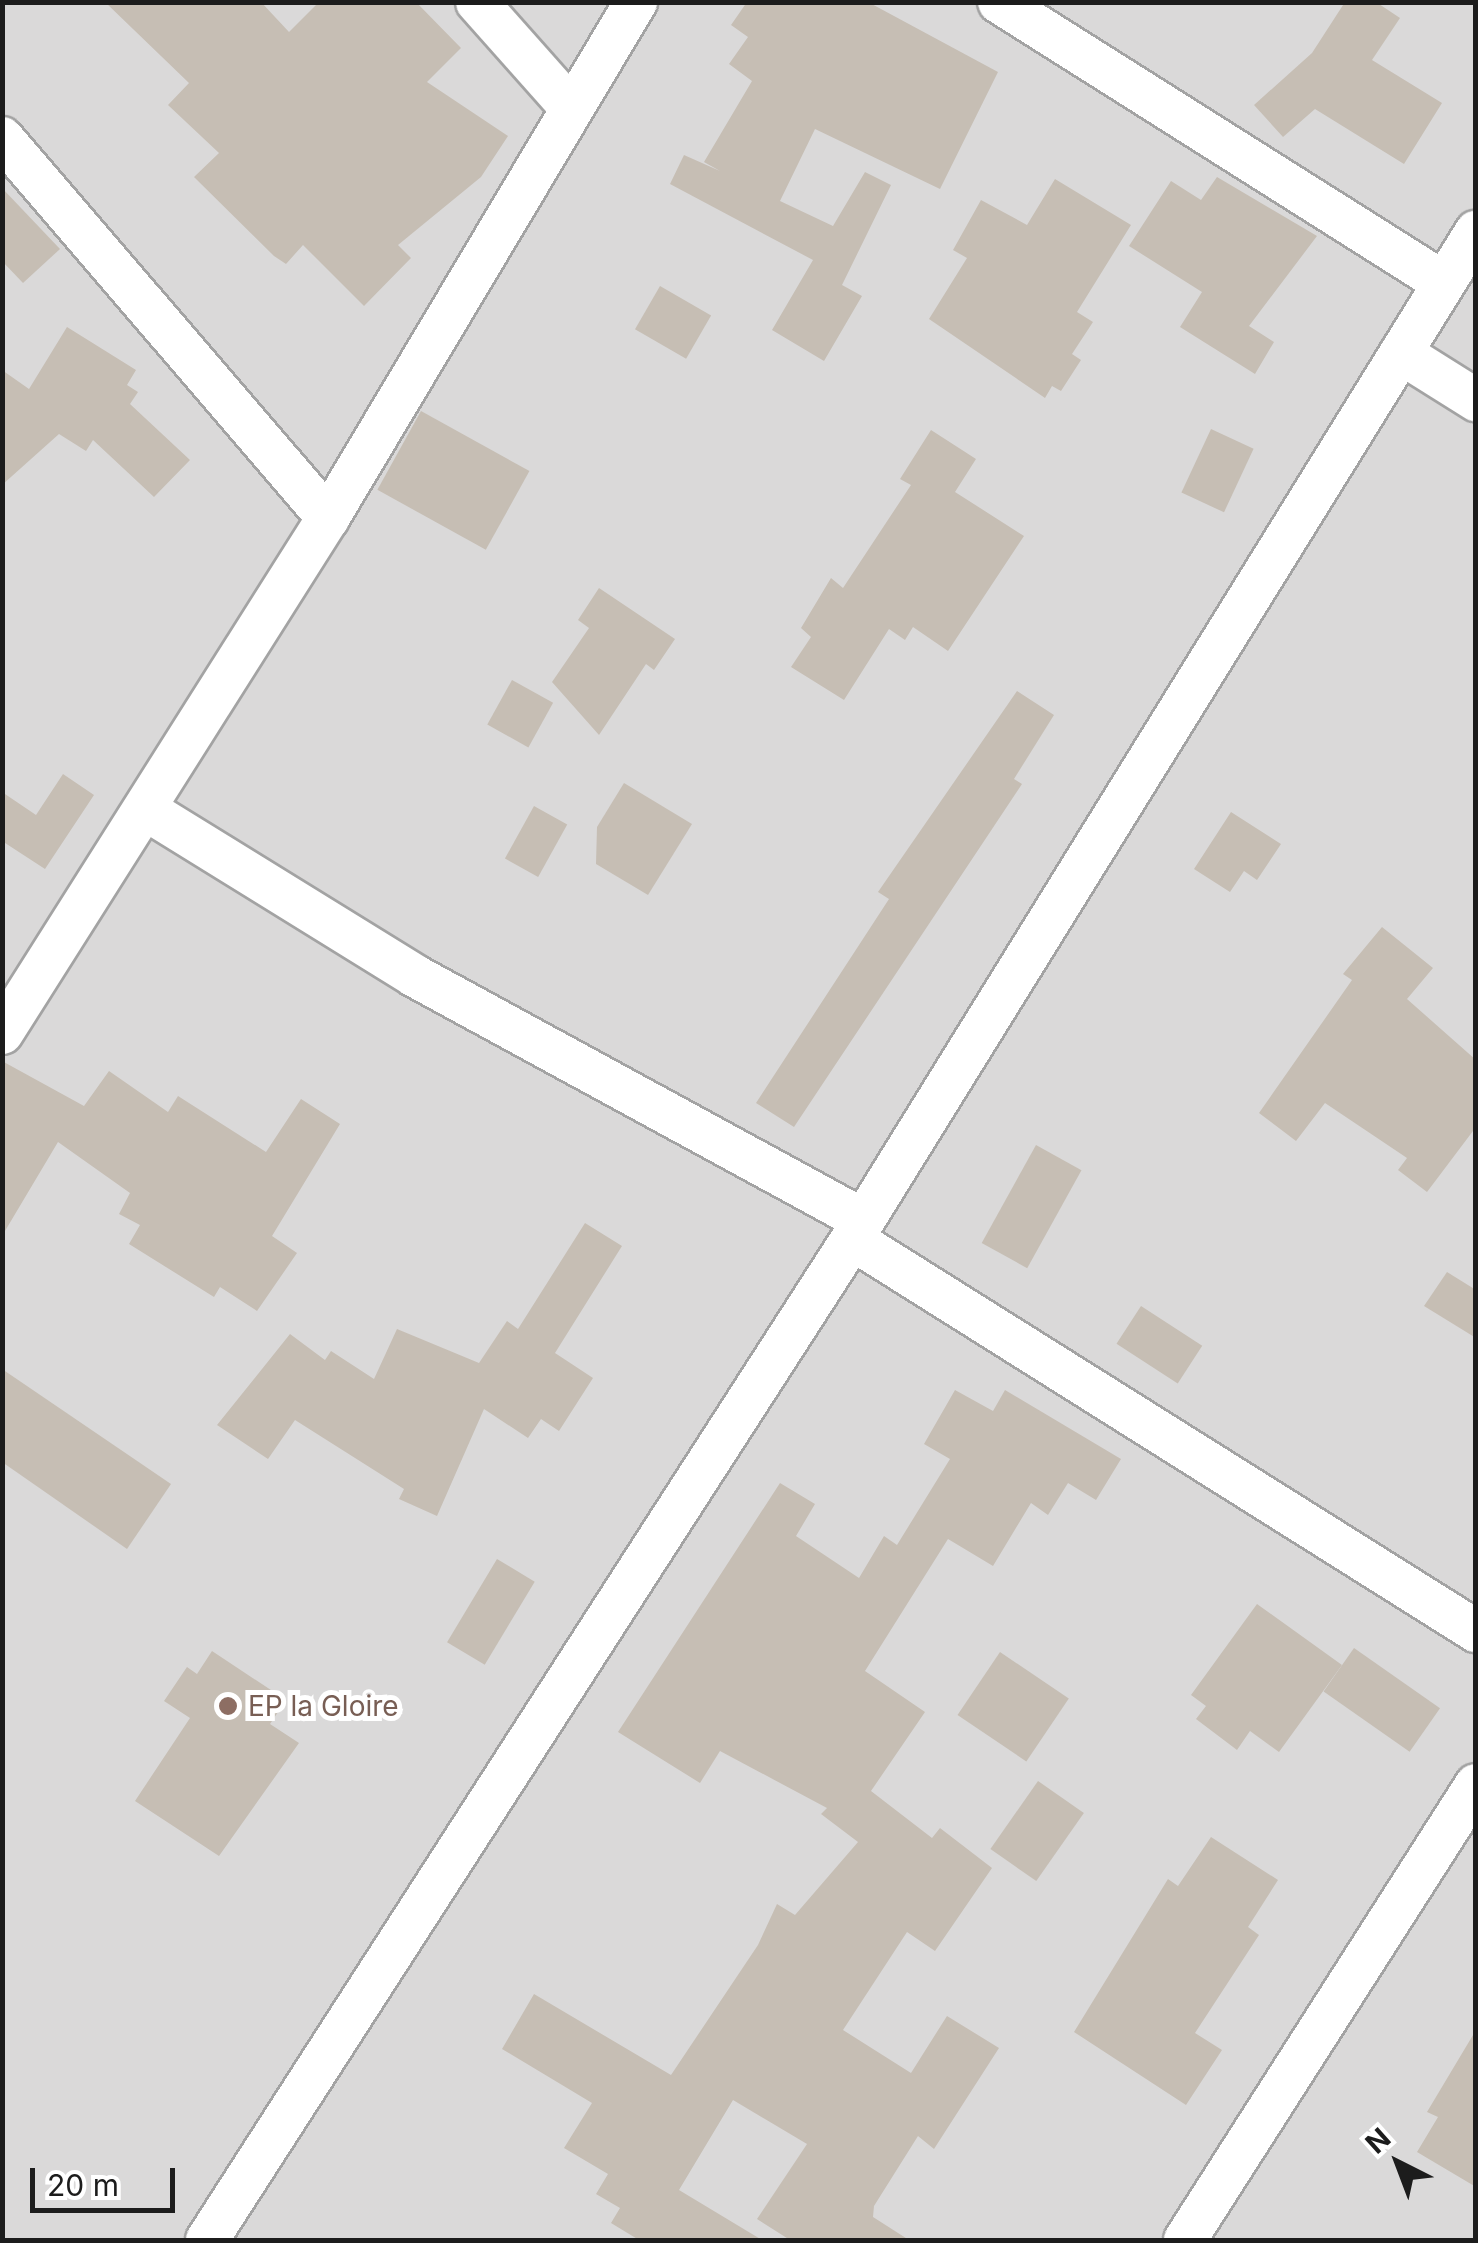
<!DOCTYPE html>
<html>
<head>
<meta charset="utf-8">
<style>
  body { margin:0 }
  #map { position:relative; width:1478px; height:2243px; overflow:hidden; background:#eeebe1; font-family:Inter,sans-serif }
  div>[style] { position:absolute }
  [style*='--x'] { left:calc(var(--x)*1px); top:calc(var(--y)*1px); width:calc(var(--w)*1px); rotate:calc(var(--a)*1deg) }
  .residential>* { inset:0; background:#dad9d9; transform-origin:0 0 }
  .building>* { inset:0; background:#c6beb4; transform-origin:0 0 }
  .roads { filter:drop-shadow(2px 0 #a3a3a3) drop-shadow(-2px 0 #a3a3a3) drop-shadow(0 2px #a3a3a3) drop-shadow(0 -2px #a3a3a3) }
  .minor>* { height:42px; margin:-21px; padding:0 21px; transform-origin:21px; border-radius:21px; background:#fff }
  .dots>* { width:28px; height:28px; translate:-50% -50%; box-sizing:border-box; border:5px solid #fff; border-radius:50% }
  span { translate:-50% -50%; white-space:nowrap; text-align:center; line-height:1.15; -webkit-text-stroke:10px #fff; paint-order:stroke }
  .education-label { font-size:28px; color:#785e54 }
  .left { translate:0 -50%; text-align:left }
  .frame { position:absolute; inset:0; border:5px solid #1c1c1c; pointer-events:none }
  .north { position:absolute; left:1348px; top:2113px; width:100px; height:100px; -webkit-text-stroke:8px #fff; paint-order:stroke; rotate:318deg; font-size:28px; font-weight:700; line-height:40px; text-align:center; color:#1c1c1c }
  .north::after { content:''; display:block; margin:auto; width:35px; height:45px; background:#1c1c1c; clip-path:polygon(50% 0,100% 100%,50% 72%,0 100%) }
  .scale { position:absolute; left:30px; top:2168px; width:145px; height:45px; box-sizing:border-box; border:5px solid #1c1c1c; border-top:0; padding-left:12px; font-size:30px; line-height:35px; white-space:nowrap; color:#1c1c1c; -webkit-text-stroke:8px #fff; paint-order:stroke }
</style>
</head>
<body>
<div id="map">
  <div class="residential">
    <i style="left:3px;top:3px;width:1472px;height:2237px"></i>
  </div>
  <div class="building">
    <i style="clip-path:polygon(105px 2px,261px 2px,289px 32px,319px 2px,416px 2px,461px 48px,427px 82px,508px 136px,481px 177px,398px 245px,411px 258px,364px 306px,303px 245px,286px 264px,274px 256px,194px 177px,219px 153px,168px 105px,189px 83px)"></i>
    <i style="clip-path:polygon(747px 2px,868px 2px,998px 72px,940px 189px,815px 129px,780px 201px,833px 226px,865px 172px,891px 185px,842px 285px,862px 296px,824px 361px,772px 330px,813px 260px,670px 184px,684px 155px,720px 171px,704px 162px,752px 81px,729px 64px,748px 37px,731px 25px)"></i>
    <i style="clip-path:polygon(1345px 2px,1376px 2px,1400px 18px,1372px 60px,1442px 103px,1404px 164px,1315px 109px,1283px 137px,1254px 105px,1312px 53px)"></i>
    <i style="clip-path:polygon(1217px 177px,1317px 236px,1249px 326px,1274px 342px,1255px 374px,1180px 327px,1202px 292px,1129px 246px,1171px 181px,1201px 200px)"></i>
    <i style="clip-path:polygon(1055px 179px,1131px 225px,1077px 312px,1093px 322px,1072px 354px,1081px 360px,1061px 391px,1052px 386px,1045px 398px,929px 319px,967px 258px,953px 250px,981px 200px,1027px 225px)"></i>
    <i style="clip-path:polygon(2px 188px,60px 249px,23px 283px,2px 261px)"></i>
    <i style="left:660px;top:286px;width:59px;height:50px;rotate:30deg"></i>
    <i style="clip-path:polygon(67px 327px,136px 370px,127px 385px,138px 392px,130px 404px,190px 460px,154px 497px,93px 440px,86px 451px,59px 434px,2px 485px,2px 370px,29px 389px)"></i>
    <i style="left:421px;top:411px;width:124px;height:90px;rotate:29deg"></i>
    <i style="left:1211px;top:429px;width:47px;height:70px;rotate:25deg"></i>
    <i style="clip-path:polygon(931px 430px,976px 459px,955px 492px,1024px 536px,948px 651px,913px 627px,905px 640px,889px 629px,844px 700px,791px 667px,811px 637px,801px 628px,831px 578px,843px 588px,911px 485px,900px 479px)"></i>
    <i style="clip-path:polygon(599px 588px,675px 639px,654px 670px,646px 664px,599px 735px,552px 682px,589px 628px,578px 620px)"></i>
    <i style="left:512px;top:680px;width:47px;height:51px;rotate:29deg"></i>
    <i style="clip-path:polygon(1017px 691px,1054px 715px,1014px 779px,1022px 784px,794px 1127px,756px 1103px,889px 899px,878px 892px)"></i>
    <i style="clip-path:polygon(63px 774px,94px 795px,45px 869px,2px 841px,2px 792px,36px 815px)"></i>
    <i style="clip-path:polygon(624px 783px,692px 824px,648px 895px,596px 864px,597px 827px)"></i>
    <i style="left:534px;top:806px;width:38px;height:60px;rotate:29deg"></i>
    <i style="clip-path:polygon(1231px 812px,1281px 844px,1257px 880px,1244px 871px,1230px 892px,1194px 869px)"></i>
    <i style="clip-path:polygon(1382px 927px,1433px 968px,1407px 999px,1476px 1060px,1476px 1127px,1427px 1192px,1398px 1170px,1407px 1158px,1325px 1103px,1296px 1141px,1259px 1113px,1352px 980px,1343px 974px)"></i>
    <i style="clip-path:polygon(2px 1061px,84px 1106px,109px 1071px,168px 1112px,178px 1096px,266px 1152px,301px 1099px,340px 1124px,272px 1236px,297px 1253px,257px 1311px,220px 1287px,214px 1297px,129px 1244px,140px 1225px,119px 1214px,130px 1193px,58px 1142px,2px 1236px)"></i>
    <i style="left:1036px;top:1145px;width:52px;height:112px;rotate:29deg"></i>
    <i style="clip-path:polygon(585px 1223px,622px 1246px,555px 1353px,593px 1378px,559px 1431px,541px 1419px,528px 1438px,484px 1409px,437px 1516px,399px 1499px,404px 1489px,295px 1420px,268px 1459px,217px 1425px,290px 1334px,325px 1360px,331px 1351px,374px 1379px,397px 1329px,479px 1363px,507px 1321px,518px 1329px)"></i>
    <i style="clip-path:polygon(1447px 1272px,1476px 1290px,1476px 1338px,1424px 1306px)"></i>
    <i style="left:1141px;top:1306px;width:73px;height:45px;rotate:33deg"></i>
    <i style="clip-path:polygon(2px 1369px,171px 1484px,127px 1549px,2px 1462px)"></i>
    <i style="clip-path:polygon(955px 1390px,993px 1411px,1005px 1390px,1121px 1459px,1096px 1500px,1068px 1483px,1048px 1515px,1031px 1503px,993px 1566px,948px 1539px,865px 1671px,925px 1712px,871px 1791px,932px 1838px,940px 1828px,992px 1868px,935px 1951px,907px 1932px,843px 2030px,911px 2073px,947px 2016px,999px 2048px,934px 2149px,918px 2136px,874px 2206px,873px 2217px,909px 2240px,790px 2240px,757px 2219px,807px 2144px,733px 2100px,679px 2190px,762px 2240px,639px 2240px,611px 2223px,620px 2208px,596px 2194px,608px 2174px,564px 2148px,592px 2103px,502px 2049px,534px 1994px,671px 2075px,758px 1945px,777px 1904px,795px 1915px,858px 1842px,821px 1814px,827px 1808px,720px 1751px,700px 1783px,618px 1732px,780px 1483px,815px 1504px,796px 1536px,859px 1578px,884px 1536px,897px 1545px,950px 1459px,924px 1444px)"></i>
    <i style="left:497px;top:1559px;width:44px;height:97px;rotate:31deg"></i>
    <i style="clip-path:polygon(1257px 1604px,1342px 1665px,1279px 1752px,1250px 1731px,1237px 1750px,1196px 1719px,1206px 1706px,1191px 1695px)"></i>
    <i style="left:1354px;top:1648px;width:105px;height:53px;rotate:35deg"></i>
    <i style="clip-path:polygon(212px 1651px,286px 1700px,270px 1724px,299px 1743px,219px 1856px,135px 1801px,190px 1718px,164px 1701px,187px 1667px,197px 1674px)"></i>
    <i style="left:1000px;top:1652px;width:83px;height:76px;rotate:34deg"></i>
    <i style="left:1038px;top:1781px;width:56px;height:83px;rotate:35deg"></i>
    <i style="clip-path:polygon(1211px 1837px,1278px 1880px,1248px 1927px,1259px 1935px,1195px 2033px,1222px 2050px,1186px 2105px,1074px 2032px,1168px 1879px,1178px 1886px)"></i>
    <i style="clip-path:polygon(1476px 2030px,1476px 2187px,1417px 2152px,1438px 2117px,1427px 2112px)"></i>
  </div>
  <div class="roads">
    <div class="minor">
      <i style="--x:477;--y:2;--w:142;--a:48.4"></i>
      <i style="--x:999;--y:2;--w:526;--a:32.27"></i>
      <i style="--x:2;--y:138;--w:501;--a:49.37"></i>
      <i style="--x:1401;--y:353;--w:89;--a:32.1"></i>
      <i style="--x:145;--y:809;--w:317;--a:31.7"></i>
      <i style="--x:415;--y:976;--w:510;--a:28.57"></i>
      <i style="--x:2;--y:1033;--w:610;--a:-57.67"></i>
      <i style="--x:328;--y:518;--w:601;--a:-59.17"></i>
      <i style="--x:852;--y:1239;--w:737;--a:32.14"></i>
      <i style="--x:207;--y:2240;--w:1191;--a:-57.2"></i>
      <i style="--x:852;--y:1239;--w:1185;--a:-58.22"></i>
      <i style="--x:1185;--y:2240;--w:540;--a:-57.4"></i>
    </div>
  </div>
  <div class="dots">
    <i style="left:228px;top:1706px;background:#8d6e63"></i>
  </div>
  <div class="education-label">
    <span class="left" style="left:248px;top:1706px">EP la Gloire</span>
  </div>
  <div class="frame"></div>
  <div class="north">N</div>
  <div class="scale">20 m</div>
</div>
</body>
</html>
